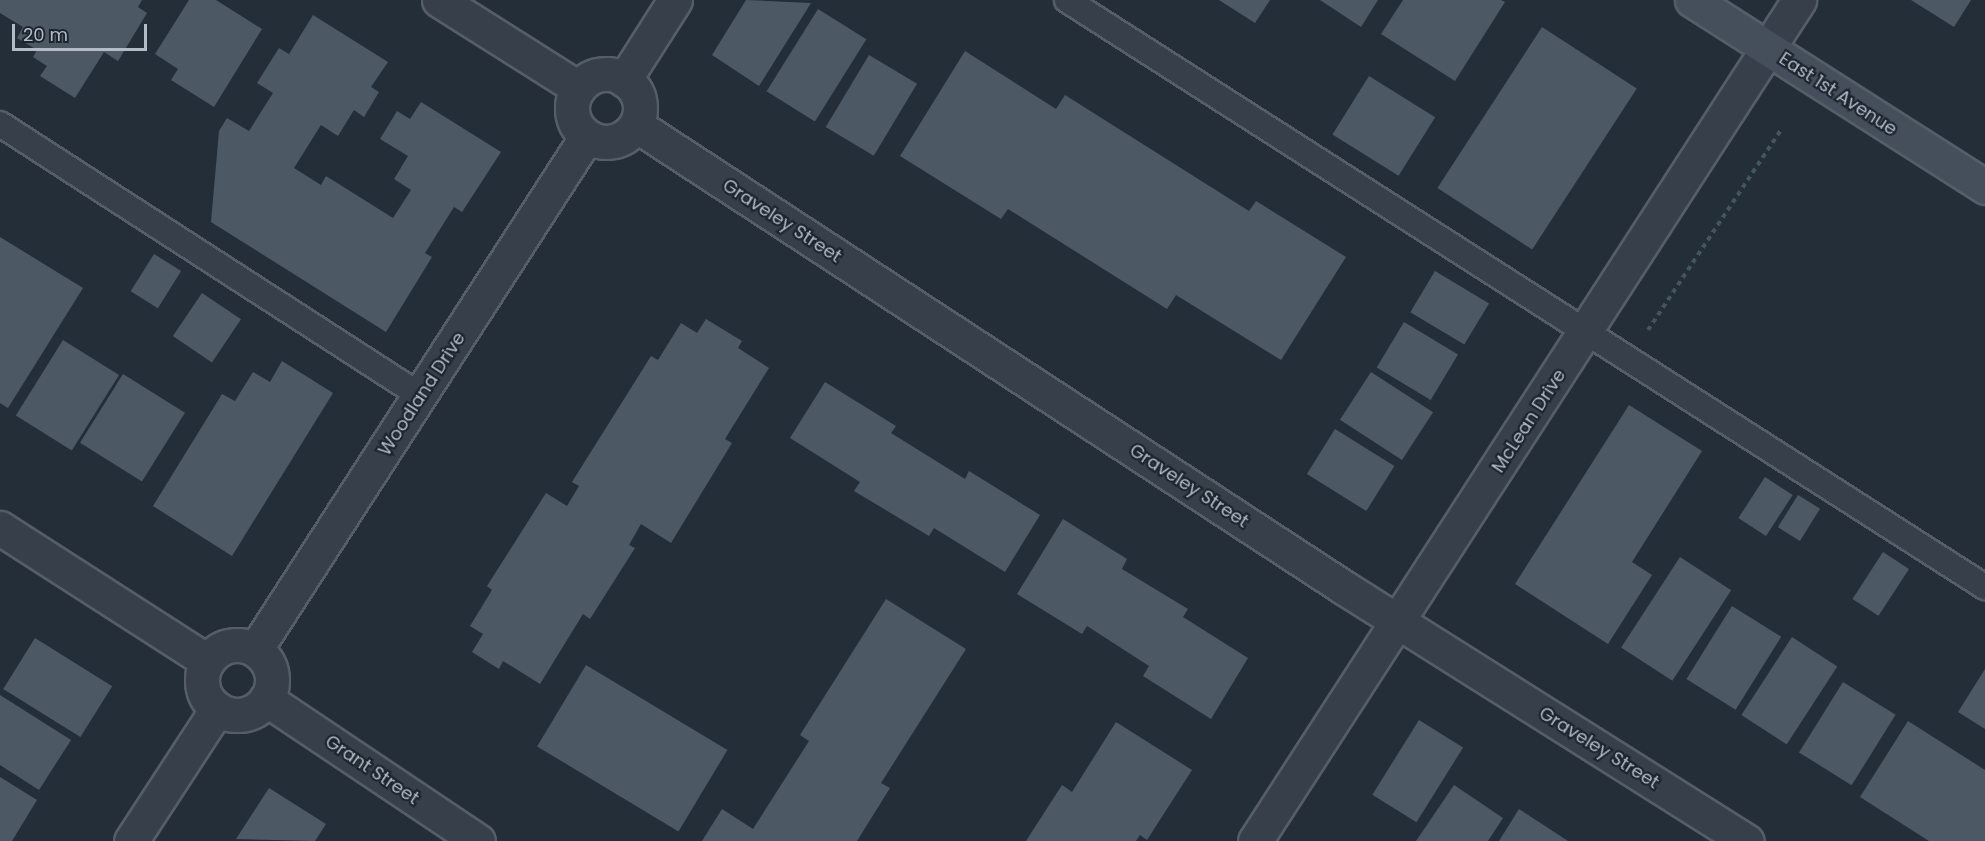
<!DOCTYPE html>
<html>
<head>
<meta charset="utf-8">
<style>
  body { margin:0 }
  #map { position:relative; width:1985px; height:841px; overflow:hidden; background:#232e39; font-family:Poppins,sans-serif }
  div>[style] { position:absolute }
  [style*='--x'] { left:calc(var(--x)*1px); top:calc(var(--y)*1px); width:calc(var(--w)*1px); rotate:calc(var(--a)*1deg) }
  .building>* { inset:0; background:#4c5965; transform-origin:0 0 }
  .path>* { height:4px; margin-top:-2px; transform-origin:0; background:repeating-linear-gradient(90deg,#435758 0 4.5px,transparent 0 9px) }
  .roads { filter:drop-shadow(2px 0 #555e67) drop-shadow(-2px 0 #555e67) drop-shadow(0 2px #555e67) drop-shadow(0 -2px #555e67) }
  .lane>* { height:24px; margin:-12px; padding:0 12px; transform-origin:12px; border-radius:12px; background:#37404a }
  .street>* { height:33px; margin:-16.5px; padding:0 16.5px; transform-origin:16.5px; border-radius:16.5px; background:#37404a }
  .street>.ring { margin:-16.5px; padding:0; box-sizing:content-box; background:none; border:33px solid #37404a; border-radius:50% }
  .secondary>* { height:33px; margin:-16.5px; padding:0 16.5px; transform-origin:16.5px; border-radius:16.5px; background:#454f5c }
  span { translate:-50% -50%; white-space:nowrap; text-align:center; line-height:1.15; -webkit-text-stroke:4.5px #1c252e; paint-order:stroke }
  .street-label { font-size:18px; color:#b2bbc6 }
  .scale { position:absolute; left:12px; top:24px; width:135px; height:27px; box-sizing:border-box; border:3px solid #b2bbc6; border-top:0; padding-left:8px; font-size:18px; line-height:21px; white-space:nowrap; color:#b2bbc6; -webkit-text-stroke:4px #1c252e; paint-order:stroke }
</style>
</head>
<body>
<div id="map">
  <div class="building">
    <i style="clip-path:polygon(0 0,142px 0,138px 7px,147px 13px,118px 61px,104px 52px,75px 98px,40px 76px,47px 66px,33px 57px,37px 50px,17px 38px,23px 27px,0 13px)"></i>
    <i style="clip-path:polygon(189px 0,216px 0,262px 29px,214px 107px,171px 80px,178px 69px,155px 54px)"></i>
    <i style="clip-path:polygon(746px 0,811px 3px,759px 86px,712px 55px)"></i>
    <i style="clip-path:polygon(1219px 0,1270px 0,1255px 23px)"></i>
    <i style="clip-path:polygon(1320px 0,1378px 0,1361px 27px)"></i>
    <i style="clip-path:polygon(1403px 0,1501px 0,1505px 2px,1455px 81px,1381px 34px)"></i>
    <i style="clip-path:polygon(1911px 0,1971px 0,1954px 27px)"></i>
    <i style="left:818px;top:9px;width:57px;height:97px;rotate:32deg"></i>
    <i style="clip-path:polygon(313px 15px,388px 62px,371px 87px,379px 92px,364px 117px,354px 110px,338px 136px,321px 125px,294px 168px,321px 185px,326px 176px,393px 218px,411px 190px,394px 179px,408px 156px,380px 139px,397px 111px,410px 119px,421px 102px,501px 152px,462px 212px,454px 207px,425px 253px,432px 257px,386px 332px,211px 222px,219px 131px,227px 118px,249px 131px,273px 93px,257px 83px,279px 48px,289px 54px)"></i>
    <i style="left:1542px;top:27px;width:113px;height:192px;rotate:33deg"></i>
    <i style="clip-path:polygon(965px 51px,1056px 109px,1065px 95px,1249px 211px,1256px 201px,1346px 257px,1281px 360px,1176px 295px,1167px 309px,1008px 209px,1001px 219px,900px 156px)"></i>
    <i style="left:869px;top:55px;width:56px;height:84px;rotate:31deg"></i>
    <i style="left:1369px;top:76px;width:78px;height:69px;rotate:32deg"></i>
    <i style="clip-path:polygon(0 237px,83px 288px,8px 408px,0 403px)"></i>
    <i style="left:154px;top:254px;width:32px;height:44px;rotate:32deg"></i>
    <i style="left:1435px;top:271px;width:63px;height:48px;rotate:31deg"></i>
    <i style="left:202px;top:293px;width:47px;height:52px;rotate:34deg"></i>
    <i style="clip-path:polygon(706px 319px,742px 341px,738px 348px,769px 368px,725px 439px,732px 443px,671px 543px,641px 524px,629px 545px,635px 548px,590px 619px,583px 614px,540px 684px,503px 661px,499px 669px,472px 652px,483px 634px,470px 626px,492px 590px,487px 586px,546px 493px,567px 506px,579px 486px,572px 482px,651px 356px,658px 360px,681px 323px,697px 333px)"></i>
    <i style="left:1404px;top:322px;width:63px;height:53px;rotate:31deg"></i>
    <i style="left:63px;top:340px;width:66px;height:89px;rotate:32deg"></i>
    <i style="clip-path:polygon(282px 361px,333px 393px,232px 556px,153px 506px,222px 394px,235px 401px,253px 372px,270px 382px)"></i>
    <i style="left:1371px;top:372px;width:74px;height:57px;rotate:33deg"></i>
    <i style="left:123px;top:374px;width:73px;height:81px;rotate:32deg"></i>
    <i style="clip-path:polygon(825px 382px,896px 426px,891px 433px,965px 479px,969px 471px,1040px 515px,1005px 572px,934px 528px,929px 536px,854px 491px,860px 482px,790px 438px)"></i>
    <i style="clip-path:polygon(1629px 405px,1702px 451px,1632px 562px,1652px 575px,1608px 644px,1515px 584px)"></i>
    <i style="left:1335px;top:429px;width:70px;height:53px;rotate:32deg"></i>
    <i style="left:1765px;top:477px;width:33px;height:49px;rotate:33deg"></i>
    <i style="left:1798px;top:495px;width:26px;height:38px;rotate:32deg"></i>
    <i style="clip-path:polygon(1063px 519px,1127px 559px,1122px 569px,1188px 609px,1183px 617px,1248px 658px,1211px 719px,1143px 676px,1149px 666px,1087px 626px,1082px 634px,1017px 594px)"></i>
    <i style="left:1883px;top:552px;width:31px;height:56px;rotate:33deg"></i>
    <i style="left:1680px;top:557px;width:61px;height:108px;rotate:33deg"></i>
    <i style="clip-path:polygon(886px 599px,966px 649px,881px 783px,890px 788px,857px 841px,702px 841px,722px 809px,753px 829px,809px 741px,800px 735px)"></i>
    <i style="left:1732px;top:606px;width:58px;height:86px;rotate:32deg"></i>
    <i style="left:1792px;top:637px;width:54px;height:93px;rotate:33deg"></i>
    <i style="left:35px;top:638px;width:91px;height:60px;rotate:32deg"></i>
    <i style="left:586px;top:665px;width:165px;height:95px;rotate:31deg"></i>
    <i style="clip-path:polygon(1985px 669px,1985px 729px,1958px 712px)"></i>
    <i style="left:1843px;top:682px;width:62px;height:83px;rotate:32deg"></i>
    <i style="clip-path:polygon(0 695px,71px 740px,39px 790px,0 765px)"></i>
    <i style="left:1419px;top:720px;width:52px;height:88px;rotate:32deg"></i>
    <i style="clip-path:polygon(1908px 721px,1985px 770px,1985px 841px,1929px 841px,1860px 797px)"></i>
    <i style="clip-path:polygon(1116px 722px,1192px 770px,1147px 840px,1140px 835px,1136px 841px,1026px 841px,1062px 785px,1072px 792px)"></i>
    <i style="clip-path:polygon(0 777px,37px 800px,12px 841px,0 841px)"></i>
    <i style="clip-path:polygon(1454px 785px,1503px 818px,1488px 841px,1416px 841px)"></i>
    <i style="clip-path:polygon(269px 788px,326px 824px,315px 841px,236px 839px)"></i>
    <i style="clip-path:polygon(1519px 809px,1568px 841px,1499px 841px)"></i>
  </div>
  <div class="path">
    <i style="--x:1648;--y:330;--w:240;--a:-56.4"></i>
  </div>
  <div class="roads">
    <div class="lane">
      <i style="--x:1067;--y:0;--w:1090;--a:32.6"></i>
      <i style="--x:0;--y:124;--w:501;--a:32.87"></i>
    </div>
    <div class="street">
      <i style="--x:439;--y:0;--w:165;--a:32.3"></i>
      <i class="ring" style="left:572px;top:74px;width:35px;height:35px"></i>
      <i style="--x:624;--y:80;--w:95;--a:-57.5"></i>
      <i style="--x:636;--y:125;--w:845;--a:33.16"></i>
      <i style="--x:1343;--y:587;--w:477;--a:32.2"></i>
      <i style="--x:0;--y:528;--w:246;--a:32.7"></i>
      <i class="ring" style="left:202px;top:645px;width:37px;height:37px"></i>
      <i style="--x:255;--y:650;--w:612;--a:-57.14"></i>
      <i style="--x:266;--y:699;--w:255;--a:33.8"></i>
      <i style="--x:131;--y:841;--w:158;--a:-56.9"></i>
      <i style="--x:1255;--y:841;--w:1002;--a:-57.1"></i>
    </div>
    <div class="secondary">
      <i style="--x:1692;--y:0;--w:348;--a:32.5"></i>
    </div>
  </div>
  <div class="street-label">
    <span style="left:1838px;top:94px;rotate:33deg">East 1st Avenue</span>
    <span style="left:782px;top:221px;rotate:33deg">Graveley Street</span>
    <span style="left:422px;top:394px;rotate:-57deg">Woodland Drive</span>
    <span style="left:1529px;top:421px;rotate:-57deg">McLean Drive</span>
    <span style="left:1189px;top:486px;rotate:33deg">Graveley Street</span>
    <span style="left:1599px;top:748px;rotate:32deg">Graveley Street</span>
    <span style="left:372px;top:770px;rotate:34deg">Grant Street</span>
  </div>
  <div class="scale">20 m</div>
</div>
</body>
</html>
